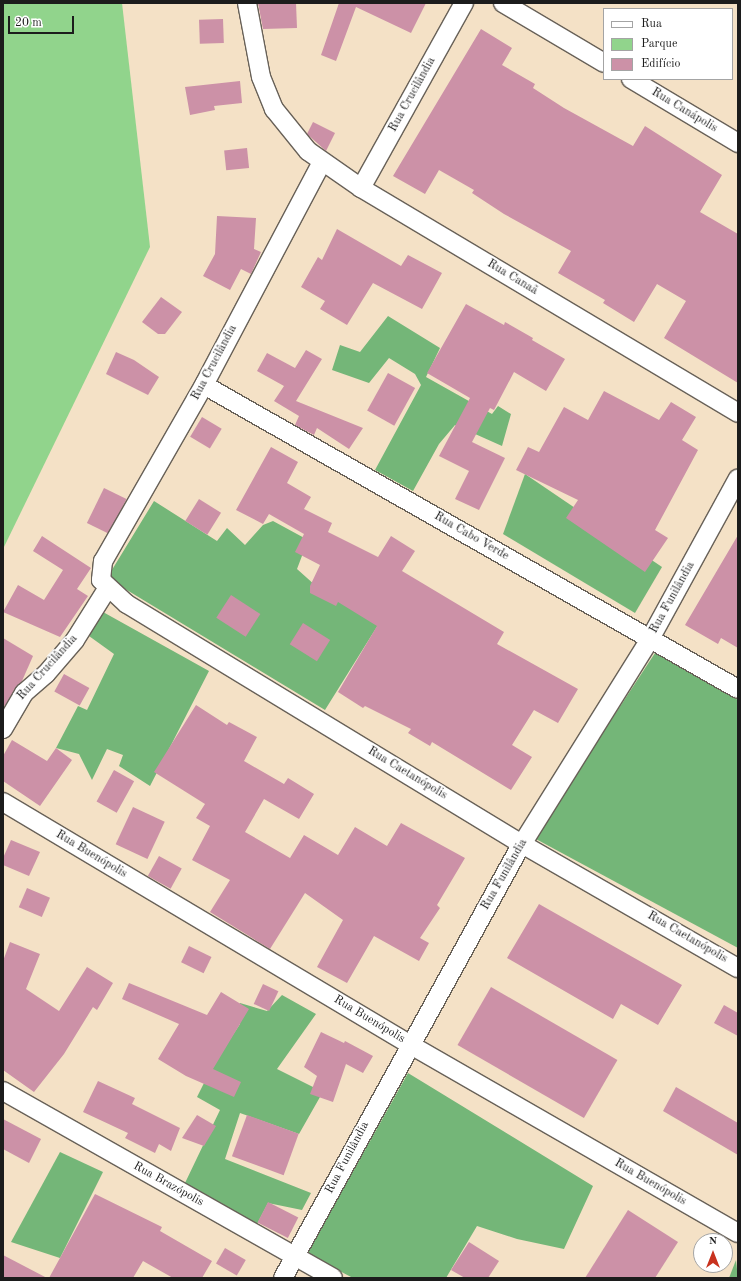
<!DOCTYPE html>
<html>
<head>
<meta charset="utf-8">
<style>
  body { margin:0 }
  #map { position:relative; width:741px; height:1281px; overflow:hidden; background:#f4e1c6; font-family:"Old Standard TT",serif }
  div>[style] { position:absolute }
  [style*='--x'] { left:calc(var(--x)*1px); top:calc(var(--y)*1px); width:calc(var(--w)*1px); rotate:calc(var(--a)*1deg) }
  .green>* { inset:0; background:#91d48c }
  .forest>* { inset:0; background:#74b678 }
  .building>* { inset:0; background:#cc91a7; transform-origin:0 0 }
  .roads { filter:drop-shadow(1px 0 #686158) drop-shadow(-1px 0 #686158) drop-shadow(0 1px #686158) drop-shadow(0 -1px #686158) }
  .street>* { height:18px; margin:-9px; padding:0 9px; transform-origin:9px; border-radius:9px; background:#fff }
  span { translate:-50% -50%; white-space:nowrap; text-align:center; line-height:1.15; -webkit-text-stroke:3.5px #fff; paint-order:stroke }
  .street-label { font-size:12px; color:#1c1c1c }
  .frame { position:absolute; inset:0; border:4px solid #1c1c1c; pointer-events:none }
  .legend { position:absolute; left:603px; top:8px; width:130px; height:72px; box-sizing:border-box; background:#fff; border:1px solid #a4a4a4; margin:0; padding:5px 7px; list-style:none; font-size:12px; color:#1c1c1c }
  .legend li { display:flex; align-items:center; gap:8px; height:20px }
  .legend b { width:20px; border:1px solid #a4a4a4 }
  .north { position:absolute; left:693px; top:1233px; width:40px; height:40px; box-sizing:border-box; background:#fff; border:1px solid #a4a4a4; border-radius:50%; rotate:0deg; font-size:11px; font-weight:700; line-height:16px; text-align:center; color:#1c1c1c }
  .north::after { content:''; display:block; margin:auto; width:14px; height:18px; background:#c8321e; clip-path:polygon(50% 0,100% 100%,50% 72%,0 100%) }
  .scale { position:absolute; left:8px; top:16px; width:66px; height:18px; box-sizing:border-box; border:2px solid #1c1c1c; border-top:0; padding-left:5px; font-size:12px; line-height:14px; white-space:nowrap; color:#1c1c1c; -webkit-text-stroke:3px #fff; paint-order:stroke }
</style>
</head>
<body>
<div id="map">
  <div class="green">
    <i style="clip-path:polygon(3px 3px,122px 3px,150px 247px,3px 549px)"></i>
  </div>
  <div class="forest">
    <i style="clip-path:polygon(388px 316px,440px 348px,426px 377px,492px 414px,498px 406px,511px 414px,502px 446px,455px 425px,439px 444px,413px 491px,375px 470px,421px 385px,415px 374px,389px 358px,369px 383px,332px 370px,340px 345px,360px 352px)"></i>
    <i style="clip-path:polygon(525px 474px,662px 567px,635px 613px,503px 534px)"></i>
    <i style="clip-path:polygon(154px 501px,217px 541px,227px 528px,245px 545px,263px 525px,273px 521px,308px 540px,297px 569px,316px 586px,378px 625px,325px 710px,107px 578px)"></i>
    <i style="clip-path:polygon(103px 612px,209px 671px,150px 786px,119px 766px,123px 755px,107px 749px,92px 780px,79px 754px,56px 748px,78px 706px,87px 710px,114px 654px,89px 636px)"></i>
    <i style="clip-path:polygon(655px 653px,738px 700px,738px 948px,534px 838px)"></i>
    <i style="clip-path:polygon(282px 995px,316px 1014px,277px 1069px,313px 1087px,320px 1097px,299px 1134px,240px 1113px,225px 1159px,311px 1193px,302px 1210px,268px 1203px,256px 1226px,185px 1183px,220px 1110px,197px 1097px,213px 1065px,240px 1024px,231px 1018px,240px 1003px,267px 1011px)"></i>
    <i style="clip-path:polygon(408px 1073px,593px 1186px,564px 1249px,517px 1239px,477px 1226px,446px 1278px,353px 1278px,307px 1254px)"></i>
    <i style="clip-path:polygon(60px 1152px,103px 1172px,60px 1258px,11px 1242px)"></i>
    <i style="clip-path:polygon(736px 1260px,738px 1278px,729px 1278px)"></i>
  </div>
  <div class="building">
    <i style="clip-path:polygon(258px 3px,296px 3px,297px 28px,263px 29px)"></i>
    <i style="clip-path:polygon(339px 3px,426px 3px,411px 33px,356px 7px,336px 61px,321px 55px)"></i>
    <i style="left:223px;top:19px;width:24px;height:24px;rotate:88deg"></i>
    <i style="clip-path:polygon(481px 29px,512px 48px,502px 65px,535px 84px,533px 88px,564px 108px,633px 146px,645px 126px,722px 175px,700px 212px,738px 234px,738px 383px,664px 338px,686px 301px,657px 284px,634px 322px,603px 303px,605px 300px,558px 273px,571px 251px,504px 214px,472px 193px,474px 190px,439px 170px,425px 194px,393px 176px)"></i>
    <i style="clip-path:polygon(240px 81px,242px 103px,214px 106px,215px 110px,190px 115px,185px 87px)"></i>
    <i style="clip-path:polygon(313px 122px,335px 133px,326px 151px,307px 134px)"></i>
    <i style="left:247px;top:148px;width:20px;height:23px;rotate:84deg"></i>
    <i style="clip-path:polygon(217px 216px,256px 218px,254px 249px,261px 252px,251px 274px,241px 269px,230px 290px,203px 276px,215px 254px)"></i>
    <i style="clip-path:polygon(337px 229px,401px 266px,408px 255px,442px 273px,422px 309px,373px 283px,347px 325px,320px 309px,325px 301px,301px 287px,318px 257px,322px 260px)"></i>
    <i style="clip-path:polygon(161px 297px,182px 312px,165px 334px,158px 334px,142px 322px)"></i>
    <i style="clip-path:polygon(466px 304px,504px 325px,505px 322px,533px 338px,532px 340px,565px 359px,546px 391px,514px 372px,494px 410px,490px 408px,472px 442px,505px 458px,479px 510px,455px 499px,469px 471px,439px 456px,470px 398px,427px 373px)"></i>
    <i style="clip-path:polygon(306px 350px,322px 359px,296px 401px,363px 428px,349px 449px,317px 428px,314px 435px,295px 425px,299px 416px,274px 401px,284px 386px,257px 371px,267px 353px,295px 368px)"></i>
    <i style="clip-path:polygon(116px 352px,134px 360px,159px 377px,148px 395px,106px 374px)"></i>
    <i style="left:388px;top:373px;width:31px;height:43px;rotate:29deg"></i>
    <i style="clip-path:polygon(604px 391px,659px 420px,671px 402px,696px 417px,682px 440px,698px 450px,655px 530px,668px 538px,645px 572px,566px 518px,578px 500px,516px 470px,528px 447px,539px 452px,564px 407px,588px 420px)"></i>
    <i style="left:202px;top:417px;width:23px;height:23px;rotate:31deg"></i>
    <i style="clip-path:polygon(271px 447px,298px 462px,287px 483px,311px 497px,304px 509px,332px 523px,328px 532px,378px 557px,391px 536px,415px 551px,402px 571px,504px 632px,497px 644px,578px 689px,558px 723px,534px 710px,512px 745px,532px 757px,511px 790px,432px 742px,430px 746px,408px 733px,411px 729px,365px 706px,363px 708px,338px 692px,377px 626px,338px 602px,336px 606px,310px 593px,310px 586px,320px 565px,295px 552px,304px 534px,269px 514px,263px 524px,236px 510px)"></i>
    <i style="left:104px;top:488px;width:25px;height:39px;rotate:26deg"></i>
    <i style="left:199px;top:499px;width:26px;height:26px;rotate:32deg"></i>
    <i style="clip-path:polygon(738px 535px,738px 648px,721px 638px,718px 644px,685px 625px)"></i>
    <i style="clip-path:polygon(42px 536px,91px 568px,77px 589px,88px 596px,60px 637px,3px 612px,18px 585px,44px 600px,63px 570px,33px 551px)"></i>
    <i style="left:231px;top:595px;width:35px;height:27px;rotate:33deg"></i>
    <i style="left:303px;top:623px;width:32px;height:25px;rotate:32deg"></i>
    <i style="clip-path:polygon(3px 638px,33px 656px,22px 681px,3px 708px)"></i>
    <i style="left:64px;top:674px;width:29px;height:20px;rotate:29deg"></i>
    <i style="clip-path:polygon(196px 705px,227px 725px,229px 722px,257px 737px,244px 761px,284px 784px,288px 778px,314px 794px,299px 819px,264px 799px,245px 832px,290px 858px,304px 835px,338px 855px,355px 827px,387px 846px,401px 823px,465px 858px,437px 905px,440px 908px,420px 938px,429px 943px,419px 961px,374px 936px,347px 983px,317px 967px,343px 920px,305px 893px,270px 949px,210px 912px,230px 880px,192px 860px,210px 826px,196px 818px,205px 804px,154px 772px)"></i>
    <i style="clip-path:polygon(12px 740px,47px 761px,56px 748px,72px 760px,40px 806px,3px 781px,3px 756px)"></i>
    <i style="left:114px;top:770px;width:23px;height:36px;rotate:29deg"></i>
    <i style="left:133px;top:807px;width:35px;height:41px;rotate:25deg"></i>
    <i style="clip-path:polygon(11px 840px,40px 852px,29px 876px,3px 865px,3px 858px)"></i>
    <i style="left:159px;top:856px;width:26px;height:23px;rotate:29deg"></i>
    <i style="left:27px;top:888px;width:25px;height:21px;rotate:23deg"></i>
    <i style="clip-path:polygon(539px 904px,682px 985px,658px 1025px,621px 1004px,613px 1019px,507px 958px)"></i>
    <i style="clip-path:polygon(10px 942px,40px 954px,26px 989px,59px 1011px,87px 967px,113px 983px,97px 1010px,93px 1007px,64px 1054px,34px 1092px,3px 1070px,3px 961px)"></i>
    <i style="left:189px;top:946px;width:25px;height:18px;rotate:26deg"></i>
    <i style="clip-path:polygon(129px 983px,207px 1015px,221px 992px,249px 1009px,213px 1069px,241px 1082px,234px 1097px,186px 1076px,158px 1059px,179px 1024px,122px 999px)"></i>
    <i style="left:263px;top:984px;width:17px;height:22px;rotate:25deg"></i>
    <i style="left:491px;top:987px;width:146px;height:67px;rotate:30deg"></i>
    <i style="clip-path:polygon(724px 1005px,738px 1013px,738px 1036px,714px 1023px)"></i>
    <i style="clip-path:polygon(321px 1032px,344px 1043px,345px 1041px,373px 1056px,363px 1073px,346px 1064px,333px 1102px,310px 1094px,317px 1076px,304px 1067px)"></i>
    <i style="clip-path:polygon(98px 1081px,135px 1098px,132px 1104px,180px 1128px,171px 1151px,159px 1144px,155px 1153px,125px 1138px,128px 1133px,83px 1112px)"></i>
    <i style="clip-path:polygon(676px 1087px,738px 1123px,738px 1155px,663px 1111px)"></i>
    <i style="clip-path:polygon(197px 1115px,216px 1126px,204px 1146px,182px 1138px)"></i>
    <i style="left:247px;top:1115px;width:55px;height:44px;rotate:20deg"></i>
    <i style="clip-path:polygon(3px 1119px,41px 1139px,29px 1163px,3px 1149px)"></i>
    <i style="clip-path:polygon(95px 1194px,162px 1227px,160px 1231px,212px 1261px,202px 1278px,173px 1278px,143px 1261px,133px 1278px,49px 1278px)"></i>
    <i style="left:268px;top:1202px;width:34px;height:23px;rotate:27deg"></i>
    <i style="clip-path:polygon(628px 1210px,678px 1242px,655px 1278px,585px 1278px)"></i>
    <i style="clip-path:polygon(469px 1242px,499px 1261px,488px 1278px,465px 1278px,451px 1270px)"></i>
    <i style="left:225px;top:1248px;width:24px;height:18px;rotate:30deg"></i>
    <i style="clip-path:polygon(3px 1255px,47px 1278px,3px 1278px)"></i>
  </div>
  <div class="roads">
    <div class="street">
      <i style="--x:247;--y:3;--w:75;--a:79.3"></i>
      <i style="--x:261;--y:77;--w:35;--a:68"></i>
      <i style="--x:274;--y:109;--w:54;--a:51"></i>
      <i style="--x:308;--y:151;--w:65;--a:34.9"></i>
      <i style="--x:361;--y:188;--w:439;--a:30.8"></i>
      <i style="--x:503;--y:3;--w:117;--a:30.7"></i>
      <i style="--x:631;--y:79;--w:125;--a:30.9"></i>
      <i style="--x:322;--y:162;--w:252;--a:117.9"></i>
      <i style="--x:204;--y:385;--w:203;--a:119.8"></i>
      <i style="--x:103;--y:561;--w:19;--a:96"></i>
      <i style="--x:101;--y:580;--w:35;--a:43"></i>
      <i style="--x:127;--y:604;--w:462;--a:31.3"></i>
      <i style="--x:522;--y:844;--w:249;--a:29.9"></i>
      <i style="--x:361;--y:188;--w:212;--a:-60.9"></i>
      <i style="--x:204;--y:385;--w:614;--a:29.65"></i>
      <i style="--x:3;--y:729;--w:42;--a:-59.7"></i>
      <i style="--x:24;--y:693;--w:29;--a:-41"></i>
      <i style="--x:46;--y:674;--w:45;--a:-49.5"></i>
      <i style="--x:75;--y:640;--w:60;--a:-57.9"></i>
      <i style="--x:3;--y:802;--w:473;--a:30.8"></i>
      <i style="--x:409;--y:1044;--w:379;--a:29.9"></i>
      <i style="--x:3;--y:1091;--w:379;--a:29.5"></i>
      <i style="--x:283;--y:1278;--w:495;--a:-61.2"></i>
      <i style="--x:522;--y:844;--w:242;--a:-58"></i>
      <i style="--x:650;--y:639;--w:183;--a:-61.3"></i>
    </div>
  </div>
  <div class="street-label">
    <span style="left:413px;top:95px;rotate:-61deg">Rua Crucilândia</span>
    <span style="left:684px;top:111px;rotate:31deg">Rua Canápolis</span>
    <span style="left:512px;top:278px;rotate:31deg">Rua Canaã</span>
    <span style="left:215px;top:363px;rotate:-62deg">Rua Crucilândia</span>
    <span style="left:471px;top:537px;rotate:30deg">Rua Cabo Verde</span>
    <span style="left:673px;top:598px;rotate:-61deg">Rua Funilândia</span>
    <span style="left:48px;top:668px;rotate:-48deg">Rua Crucilândia</span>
    <span style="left:407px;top:774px;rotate:31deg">Rua Caetanópolis</span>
    <span style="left:91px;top:855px;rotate:31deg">Rua Buenópolis</span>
    <span style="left:505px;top:875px;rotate:-60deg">Rua Funilândia</span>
    <span style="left:687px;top:938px;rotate:30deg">Rua Caetanópolis</span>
    <span style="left:369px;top:1020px;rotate:31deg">Rua Buenópolis</span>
    <span style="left:348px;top:1158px;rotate:-62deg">Rua Funilândia</span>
    <span style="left:650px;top:1183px;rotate:30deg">Rua Buenópolis</span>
    <span style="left:168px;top:1185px;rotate:29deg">Rua Brazópolis</span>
  </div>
  <div class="frame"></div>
  <ul class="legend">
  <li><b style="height:5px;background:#fff"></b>Rua</li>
  <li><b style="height:11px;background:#91d48c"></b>Parque</li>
  <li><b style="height:11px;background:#cc91a7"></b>Edifício</li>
  </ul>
  <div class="north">N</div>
  <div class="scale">20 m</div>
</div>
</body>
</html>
